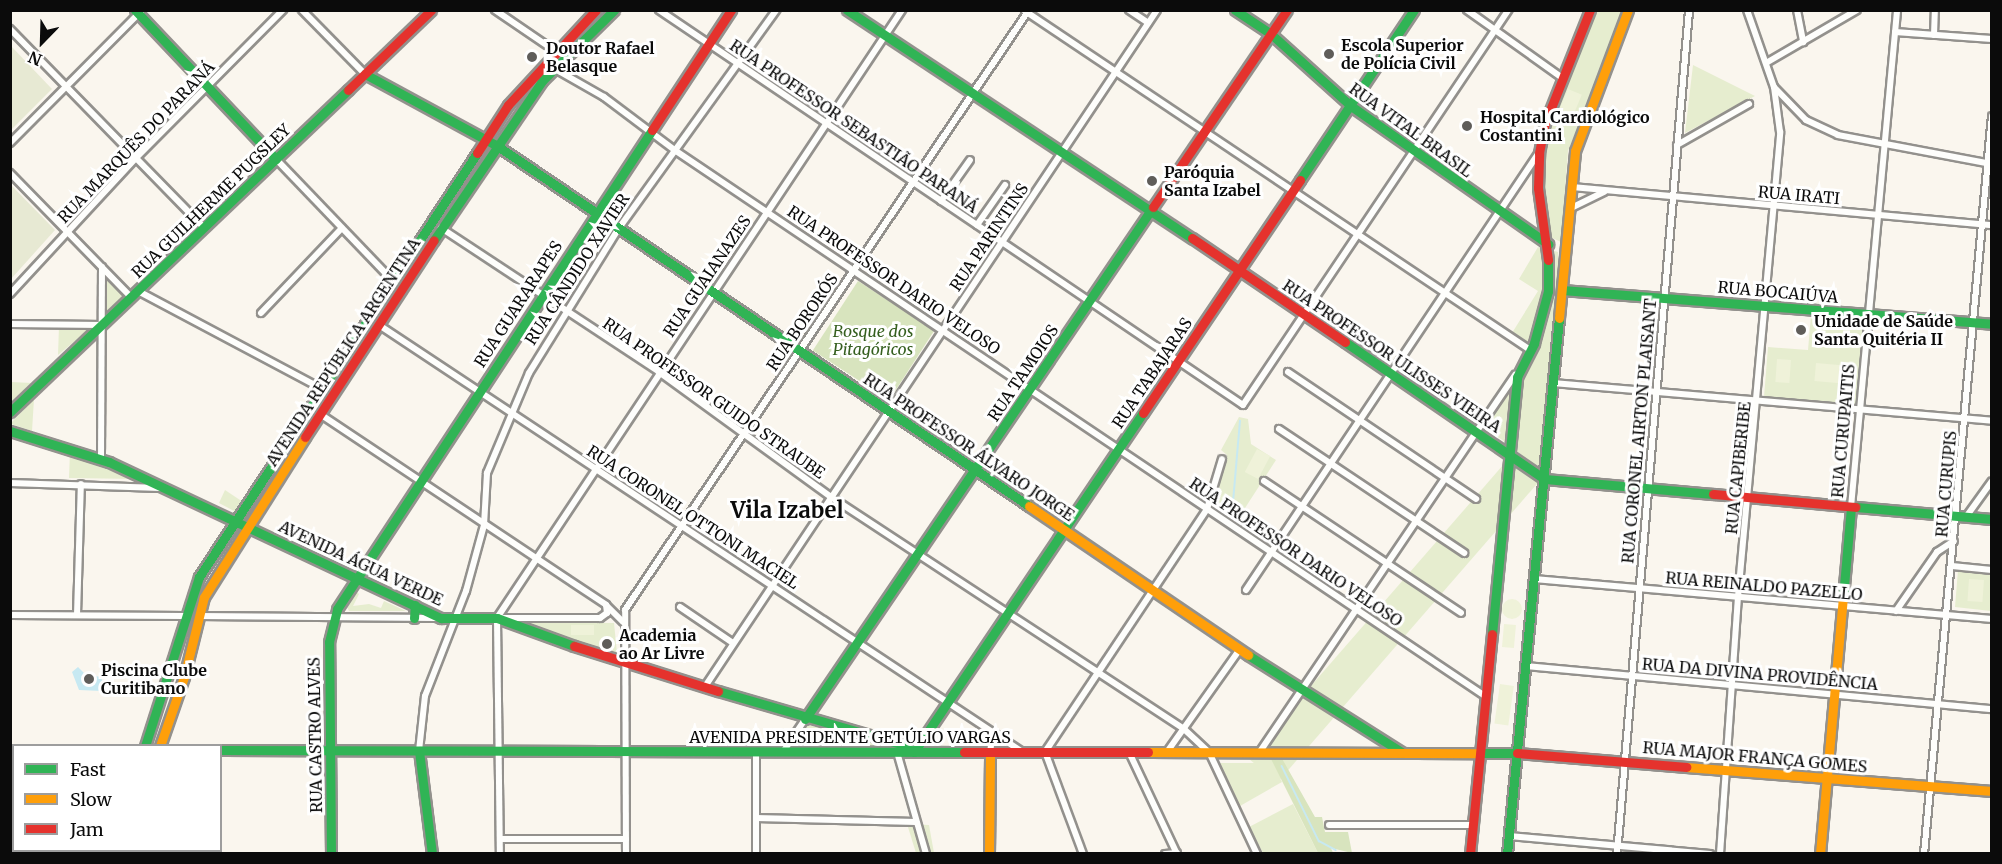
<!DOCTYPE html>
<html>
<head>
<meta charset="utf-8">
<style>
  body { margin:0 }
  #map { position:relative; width:2002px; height:864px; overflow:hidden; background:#faf6ee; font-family:Merriweather,serif }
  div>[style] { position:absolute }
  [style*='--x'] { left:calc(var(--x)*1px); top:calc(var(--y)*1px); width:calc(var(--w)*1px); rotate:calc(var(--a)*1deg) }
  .green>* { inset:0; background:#e6edcf; transform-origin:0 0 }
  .forest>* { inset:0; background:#d8e4be; transform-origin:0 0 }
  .cemetery>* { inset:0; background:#e7e9d3 }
  .pitch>* { inset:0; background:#eff2d9; transform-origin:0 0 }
  .round { border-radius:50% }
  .water>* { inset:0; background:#c7e9f2 }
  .stream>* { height:1.5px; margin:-0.75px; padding:0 0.75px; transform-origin:0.75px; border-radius:0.75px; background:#c7e9f2 }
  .roads { filter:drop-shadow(2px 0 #93918d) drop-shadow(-2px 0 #93918d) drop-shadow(0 2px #93918d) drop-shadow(0 -2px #93918d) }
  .street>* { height:6px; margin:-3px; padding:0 3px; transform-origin:3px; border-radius:3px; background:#fefefc }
  .fast>* { height:9px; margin:-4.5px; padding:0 4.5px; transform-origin:4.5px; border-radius:4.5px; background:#30b455 }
  .slow>* { height:9px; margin:-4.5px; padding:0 4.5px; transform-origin:4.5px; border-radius:4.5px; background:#ff9f0a }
  .jam>* { height:9px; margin:-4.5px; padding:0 4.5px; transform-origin:4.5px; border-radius:4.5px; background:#e5322d }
  .dots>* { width:16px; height:16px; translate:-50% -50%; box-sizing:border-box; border:3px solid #fff; border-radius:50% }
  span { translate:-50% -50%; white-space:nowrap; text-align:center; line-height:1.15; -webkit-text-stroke:6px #fff; paint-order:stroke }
  .poi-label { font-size:16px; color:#0b0b0b; font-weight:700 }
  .left { translate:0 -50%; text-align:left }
  .street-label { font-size:16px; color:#0b0b0b }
  .park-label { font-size:16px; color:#355f1f; font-style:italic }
  .district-label { font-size:22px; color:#0b0b0b; font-weight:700 }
  .frame { position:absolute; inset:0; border:12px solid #0b0b0b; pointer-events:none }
  .legend { position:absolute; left:12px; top:744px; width:210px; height:108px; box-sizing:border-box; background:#fff; border:2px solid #9d9d9d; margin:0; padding:8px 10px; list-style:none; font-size:18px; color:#0b0b0b }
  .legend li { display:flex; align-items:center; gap:12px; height:30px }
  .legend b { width:30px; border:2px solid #9d9d9d }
  .north { position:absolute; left:12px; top:12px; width:60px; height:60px; -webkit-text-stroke:4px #fff; paint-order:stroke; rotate:203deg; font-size:16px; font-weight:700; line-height:24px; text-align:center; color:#0b0b0b }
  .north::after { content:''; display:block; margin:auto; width:21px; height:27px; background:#0b0b0b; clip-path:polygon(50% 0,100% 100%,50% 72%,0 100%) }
</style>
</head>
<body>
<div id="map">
  <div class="green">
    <i style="clip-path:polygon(1592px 11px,1625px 11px,1568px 151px,1561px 242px,1550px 237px,1540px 166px,1545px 135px)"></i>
    <i style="clip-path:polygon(1693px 65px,1755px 96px,1685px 133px)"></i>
    <i style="clip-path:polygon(1538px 247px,1542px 249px,1544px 282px,1529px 345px,1512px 333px,1538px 291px,1519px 279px)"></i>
    <i style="clip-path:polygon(1551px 250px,1558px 252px,1560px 279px,1539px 469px,1514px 449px,1522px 369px,1536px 345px)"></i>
    <i style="clip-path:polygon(104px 274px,124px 295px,105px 314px)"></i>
    <i style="clip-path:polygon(1811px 315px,1866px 320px,1858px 405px,1764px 397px,1768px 347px,1808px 350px)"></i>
    <i style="clip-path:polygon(94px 325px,58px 355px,59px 326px)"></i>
    <i style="clip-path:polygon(11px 382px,32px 383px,11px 405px)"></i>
    <i style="clip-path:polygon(1514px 382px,1507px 443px,1484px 428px)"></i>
    <i style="clip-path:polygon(34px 399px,32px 431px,11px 424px,11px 423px)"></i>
    <i style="clip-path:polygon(1239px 417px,1248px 419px,1251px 444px,1276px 460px,1236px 522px,1209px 505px,1227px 455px,1221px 450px)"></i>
    <i style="clip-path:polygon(70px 452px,137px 479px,69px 478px)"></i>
    <i style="left:1510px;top:457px;width:38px;height:399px;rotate:41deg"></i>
    <i style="clip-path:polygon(225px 490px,243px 502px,236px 512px,219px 503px)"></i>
    <i style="clip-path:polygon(1958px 570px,1991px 574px,1991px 611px,1955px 607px)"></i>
    <i style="clip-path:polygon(356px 591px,359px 594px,353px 606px,369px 604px,381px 608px,384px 601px,406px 611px,349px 611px,347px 607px)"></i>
    <i style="clip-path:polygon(525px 622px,614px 623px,617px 653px,612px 655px)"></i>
    <i style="clip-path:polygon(808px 725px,882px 743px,884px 747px,795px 747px)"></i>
    <i style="clip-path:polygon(1220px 763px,1272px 763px,1282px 782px,1240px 806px)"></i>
    <i style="clip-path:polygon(1293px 804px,1318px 853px,1263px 853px,1249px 827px)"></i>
    <i style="clip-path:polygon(907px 824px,929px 825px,934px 853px,916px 853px)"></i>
  </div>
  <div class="forest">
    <i style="left:858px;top:281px;width:91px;height:83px;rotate:33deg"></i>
    <i style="clip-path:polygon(1269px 755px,1280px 755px,1315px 817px,1322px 817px,1325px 832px,1348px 832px,1352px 853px,1331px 848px,1333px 853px,1318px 853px)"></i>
  </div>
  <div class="cemetery">
    <i style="clip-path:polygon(11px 46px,52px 89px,11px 130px)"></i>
    <i style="clip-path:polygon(11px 185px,55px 230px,11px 279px)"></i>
  </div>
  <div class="pitch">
    <i style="left:1568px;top:89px;width:15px;height:22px;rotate:23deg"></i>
    <i style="left:1777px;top:359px;width:14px;height:23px;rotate:4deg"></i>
    <i style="left:1816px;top:363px;width:37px;height:18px;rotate:5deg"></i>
    <i style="left:1257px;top:449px;width:15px;height:26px;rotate:28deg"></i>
    <i style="left:1969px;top:579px;width:15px;height:22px;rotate:4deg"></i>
    <i class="round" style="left:1502px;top:599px;width:20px;height:20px"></i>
    <i style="left:1504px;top:624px;width:12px;height:23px;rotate:5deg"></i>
    <i style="left:571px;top:625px;width:23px;height:10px"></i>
    <i style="left:1500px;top:684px;width:14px;height:40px;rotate:8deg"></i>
  </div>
  <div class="water">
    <i style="clip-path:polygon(78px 667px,84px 673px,100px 677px,105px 684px,102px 691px,79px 690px,72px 672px)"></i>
  </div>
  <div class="stream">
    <i style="--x:1232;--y:514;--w:93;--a:-85.1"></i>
    <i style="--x:1282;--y:766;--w:84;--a:63.7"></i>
    <i style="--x:1319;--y:841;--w:19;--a:28"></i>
  </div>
  <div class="roads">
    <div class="street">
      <i style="--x:302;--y:10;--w:90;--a:45.5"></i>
      <i style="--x:495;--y:10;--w:73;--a:34.3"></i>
      <i style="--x:659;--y:10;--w:705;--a:34.07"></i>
      <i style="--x:1243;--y:405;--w:476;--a:-56.1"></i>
      <i style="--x:1129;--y:10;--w:23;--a:34"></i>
      <i style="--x:1467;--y:10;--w:115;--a:35.5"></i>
      <i style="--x:1747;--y:10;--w:82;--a:70.7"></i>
      <i style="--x:1774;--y:87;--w:46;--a:45.9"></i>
      <i style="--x:1806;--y:120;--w:35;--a:25"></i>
      <i style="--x:1838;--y:135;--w:156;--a:10.7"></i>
      <i style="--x:1797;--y:10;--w:33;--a:79"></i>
      <i style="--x:1025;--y:11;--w:608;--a:33.87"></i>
      <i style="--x:10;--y:29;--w:278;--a:45.7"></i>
      <i style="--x:1895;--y:32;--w:97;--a:4.1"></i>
      <i style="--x:1934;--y:35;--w:25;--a:-88"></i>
      <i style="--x:1766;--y:63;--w:105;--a:-30.2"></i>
      <i style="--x:555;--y:69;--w:56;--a:29.7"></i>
      <i style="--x:604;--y:97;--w:90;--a:36.9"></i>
      <i style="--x:676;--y:151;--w:975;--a:33.97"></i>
      <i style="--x:10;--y:143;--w:186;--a:-45.2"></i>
      <i style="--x:1677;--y:145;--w:83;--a:-29.7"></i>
      <i style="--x:276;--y:159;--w:169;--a:46.2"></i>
      <i style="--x:10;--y:173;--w:173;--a:45.7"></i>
      <i style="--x:1572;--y:187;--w:422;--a:5.2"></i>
      <i style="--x:941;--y:201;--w:50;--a:-54.7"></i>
      <i style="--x:1571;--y:208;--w:37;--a:-26"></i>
      <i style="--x:977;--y:225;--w:49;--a:-55"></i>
      <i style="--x:441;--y:228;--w:261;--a:33.4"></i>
      <i style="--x:659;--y:372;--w:213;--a:36"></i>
      <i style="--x:831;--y:497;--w:422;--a:33.3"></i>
      <i style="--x:1184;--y:729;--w:34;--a:43"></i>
      <i style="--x:1209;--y:752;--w:113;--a:64.8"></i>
      <i style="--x:138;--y:291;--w:208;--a:28"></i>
      <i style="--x:10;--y:294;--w:185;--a:-47.2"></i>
      <i style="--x:136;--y:158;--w:209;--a:-45.2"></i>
      <i style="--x:261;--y:313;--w:117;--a:-46.4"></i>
      <i style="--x:10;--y:324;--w:92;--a:0.6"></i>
      <i style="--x:379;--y:325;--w:770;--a:33.57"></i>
      <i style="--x:1288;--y:372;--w:227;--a:34"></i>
      <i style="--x:1553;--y:383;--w:441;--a:4.9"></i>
      <i style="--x:320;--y:414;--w:344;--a:33.7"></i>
      <i style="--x:606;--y:605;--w:24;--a:45"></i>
      <i style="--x:1279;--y:429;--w:223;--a:33.8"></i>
      <i style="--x:101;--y:458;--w:191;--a:-89.7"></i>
      <i style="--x:1264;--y:481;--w:237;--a:33.8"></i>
      <i style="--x:10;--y:483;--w:150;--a:1.9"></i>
      <i style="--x:1851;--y:507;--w:499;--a:-84.7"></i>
      <i style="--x:1966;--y:517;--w:44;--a:-54.2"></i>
      <i style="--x:1952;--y:566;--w:40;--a:5.7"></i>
      <i style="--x:1534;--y:579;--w:460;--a:5"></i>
      <i style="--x:1246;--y:590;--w:525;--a:-56.19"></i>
      <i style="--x:680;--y:607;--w:64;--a:34.2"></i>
      <i style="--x:1896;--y:611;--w:72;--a:-55.2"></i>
      <i style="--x:1937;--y:552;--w:20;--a:-33"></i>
      <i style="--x:10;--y:615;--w:175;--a:0.3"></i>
      <i style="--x:77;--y:615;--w:131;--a:-88.3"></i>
      <i style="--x:199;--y:616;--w:236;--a:0.5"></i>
      <i style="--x:497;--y:618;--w:731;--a:-56.33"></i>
      <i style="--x:497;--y:618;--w:236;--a:89.3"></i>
      <i style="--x:504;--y:618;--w:96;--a:0"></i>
      <i style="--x:600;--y:618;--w:9;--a:-36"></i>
      <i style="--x:607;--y:613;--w:8;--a:-97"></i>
      <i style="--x:1526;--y:666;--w:468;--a:5.3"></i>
      <i style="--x:704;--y:688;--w:815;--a:-56.25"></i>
      <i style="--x:419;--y:751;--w:55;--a:-83.8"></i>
      <i style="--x:425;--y:696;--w:113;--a:-68.7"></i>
      <i style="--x:466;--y:591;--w:68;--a:-74.7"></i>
      <i style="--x:484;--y:525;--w:52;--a:-86.7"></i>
      <i style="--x:487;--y:473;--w:108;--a:-67.2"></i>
      <i style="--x:529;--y:373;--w:171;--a:-58.2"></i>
      <i style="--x:619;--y:228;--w:269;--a:-54.2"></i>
      <i style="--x:783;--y:752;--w:40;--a:-56"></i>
      <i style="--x:897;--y:752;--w:106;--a:74.1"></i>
      <i style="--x:990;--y:752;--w:19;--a:-81"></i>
      <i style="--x:1129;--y:752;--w:113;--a:64.8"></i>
      <i style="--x:1167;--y:752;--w:126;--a:-54.7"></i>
      <i style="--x:1259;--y:753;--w:457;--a:-55.9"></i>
      <i style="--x:756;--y:818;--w:160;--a:1.4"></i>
      <i style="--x:1329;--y:825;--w:144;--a:0"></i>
      <i style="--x:1509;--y:836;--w:202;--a:5.1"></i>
      <i style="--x:500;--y:839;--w:126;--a:0"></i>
      <i style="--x:168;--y:850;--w:4;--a:90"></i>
      <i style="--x:15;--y:854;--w:4;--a:-76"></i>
      <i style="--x:626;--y:854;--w:244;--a:-90.2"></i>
      <i style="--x:625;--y:610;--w:723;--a:-56.05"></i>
      <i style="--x:756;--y:854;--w:103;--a:-90"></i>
      <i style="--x:1083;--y:854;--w:109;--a:-110.4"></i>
      <i style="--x:1045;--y:752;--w:292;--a:-56.3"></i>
      <i style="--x:1207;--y:509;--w:52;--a:-73.3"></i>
      <i style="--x:1165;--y:854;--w:12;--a:-5"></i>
      <i style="--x:1617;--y:854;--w:847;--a:-85.12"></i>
      <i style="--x:1720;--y:854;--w:258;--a:-86"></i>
      <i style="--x:1738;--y:597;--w:467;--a:-84.8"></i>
      <i style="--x:1780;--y:132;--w:45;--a:-97.6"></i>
      <i style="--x:1924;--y:854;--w:741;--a:-84.74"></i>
    </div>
    <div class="fast">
      <i style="--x:135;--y:10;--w:205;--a:46.6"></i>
      <i style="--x:847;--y:10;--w:414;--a:33.5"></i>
      <i style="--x:1235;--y:10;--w:43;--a:33.7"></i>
      <i style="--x:1271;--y:34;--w:108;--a:42"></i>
      <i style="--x:1351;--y:106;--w:241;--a:35"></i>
      <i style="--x:365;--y:74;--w:149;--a:28.5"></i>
      <i style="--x:496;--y:145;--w:644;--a:34.11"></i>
      <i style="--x:1300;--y:180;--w:205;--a:-56.2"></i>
      <i style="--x:434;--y:240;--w:192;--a:-55.8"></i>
      <i style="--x:542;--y:81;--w:101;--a:-44.6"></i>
      <i style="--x:1562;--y:290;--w:431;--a:4.5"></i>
      <i style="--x:1345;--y:342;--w:242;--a:34.5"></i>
      <i style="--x:1544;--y:479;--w:170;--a:5.1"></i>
      <i style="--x:10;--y:412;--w:467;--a:-43.6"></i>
      <i style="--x:10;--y:431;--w:104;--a:17.4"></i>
      <i style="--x:109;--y:462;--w:367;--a:25.2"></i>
      <i style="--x:441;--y:618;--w:56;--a:0"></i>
      <i style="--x:497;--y:618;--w:82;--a:20"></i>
      <i style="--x:1855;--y:507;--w:138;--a:5"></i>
      <i style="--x:1843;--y:597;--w:90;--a:-84.9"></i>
      <i style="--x:414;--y:618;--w:13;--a:-86"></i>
      <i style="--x:1492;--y:634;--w:258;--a:-84.4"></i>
      <i style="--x:1517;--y:377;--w:38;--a:-63"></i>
      <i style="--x:1534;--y:343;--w:54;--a:-74.9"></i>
      <i style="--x:1548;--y:291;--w:31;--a:-90"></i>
      <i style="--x:1248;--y:655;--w:183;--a:32.3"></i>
      <i style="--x:718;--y:691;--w:191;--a:16.2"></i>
      <i style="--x:901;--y:744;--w:15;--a:32"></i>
      <i style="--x:914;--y:752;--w:409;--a:-56"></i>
      <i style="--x:805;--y:719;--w:619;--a:-55.8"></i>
      <i style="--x:145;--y:746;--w:177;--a:-72.3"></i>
      <i style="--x:199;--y:577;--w:507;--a:-56.75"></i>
      <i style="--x:10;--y:750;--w:4;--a:0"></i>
      <i style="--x:220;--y:750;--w:744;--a:0.15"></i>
      <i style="--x:419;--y:751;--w:104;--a:82.8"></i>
      <i style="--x:1480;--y:753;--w:37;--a:0"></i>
      <i style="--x:97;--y:854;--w:4;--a:-76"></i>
      <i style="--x:111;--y:854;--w:4;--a:-63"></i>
      <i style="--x:331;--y:854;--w:212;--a:-90.5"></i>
      <i style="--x:329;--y:642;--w:34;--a:-76"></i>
      <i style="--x:337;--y:609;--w:573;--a:-56.67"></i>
      <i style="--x:1507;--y:854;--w:539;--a:-84.46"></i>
    </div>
    <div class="slow">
      <i style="--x:1559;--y:318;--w:168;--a:-84.5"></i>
      <i style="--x:1575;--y:151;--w:151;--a:-69.4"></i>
      <i style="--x:1029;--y:506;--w:265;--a:34.2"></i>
      <i style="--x:160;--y:746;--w:73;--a:-70.8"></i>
      <i style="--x:184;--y:677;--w:82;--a:-76"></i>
      <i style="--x:204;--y:597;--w:189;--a:-57.7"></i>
      <i style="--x:1148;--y:752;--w:332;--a:0.2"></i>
      <i style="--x:1686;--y:767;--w:307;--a:4.5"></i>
      <i style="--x:989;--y:854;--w:102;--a:-89.4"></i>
      <i style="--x:1820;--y:854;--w:258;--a:-84.9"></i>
    </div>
    <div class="jam">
      <i style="--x:348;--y:90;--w:115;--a:-43.9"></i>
      <i style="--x:652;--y:130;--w:144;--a:-56.6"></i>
      <i style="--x:477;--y:153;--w:57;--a:-57.1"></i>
      <i style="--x:508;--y:105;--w:129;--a:-47.2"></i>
      <i style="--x:1153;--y:207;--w:238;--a:-55.8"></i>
      <i style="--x:1192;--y:238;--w:185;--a:34.2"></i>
      <i style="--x:1548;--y:260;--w:73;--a:-97.9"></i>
      <i style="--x:1538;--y:188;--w:35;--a:-88"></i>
      <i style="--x:1539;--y:153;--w:31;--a:-79"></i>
      <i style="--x:1545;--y:123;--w:122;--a:-68.3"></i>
      <i style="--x:1143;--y:413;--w:281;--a:-56"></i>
      <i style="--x:305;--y:437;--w:235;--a:-56.8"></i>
      <i style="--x:1713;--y:494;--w:143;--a:5.2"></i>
      <i style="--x:574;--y:646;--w:151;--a:17.4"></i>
      <i style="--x:964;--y:752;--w:184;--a:0"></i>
      <i style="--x:1517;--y:753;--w:170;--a:4.7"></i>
      <i style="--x:1470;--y:854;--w:221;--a:-84.3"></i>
    </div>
  </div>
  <div class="dots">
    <i style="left:1329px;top:54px;background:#5f5d5a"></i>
    <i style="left:532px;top:57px;background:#5f5d5a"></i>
    <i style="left:1467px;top:126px;background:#5f5d5a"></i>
    <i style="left:1152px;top:181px;background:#5f5d5a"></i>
    <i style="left:1801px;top:330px;background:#5f5d5a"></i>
    <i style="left:607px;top:644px;background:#5f5d5a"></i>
    <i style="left:89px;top:679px;background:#5f5d5a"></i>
  </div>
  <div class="poi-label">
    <span class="left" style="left:1341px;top:54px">Escola Superior<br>de Polícia Civil</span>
    <span class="left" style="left:546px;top:57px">Doutor Rafael<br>Belasque</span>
    <span class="left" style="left:1480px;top:126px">Hospital Cardiológico<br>Costantini</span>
    <span class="left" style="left:1164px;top:181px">Paróquia<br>Santa Izabel</span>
    <span class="left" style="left:1814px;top:330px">Unidade de Saúde<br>Santa Quitéria II</span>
    <span class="left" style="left:619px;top:644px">Academia<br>ao Ar Livre</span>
    <span class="left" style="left:101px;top:679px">Piscina Clube<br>Curitibano</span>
  </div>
  <div class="street-label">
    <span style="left:854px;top:126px;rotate:34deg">RUA PROFESSOR SEBASTIÃO PARANÁ</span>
    <span style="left:1411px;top:130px;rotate:36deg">RUA VITAL BRASIL</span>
    <span style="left:136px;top:142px;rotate:-46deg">RUA MARQUÊS DO PARANÁ</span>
    <span style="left:1799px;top:195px;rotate:5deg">RUA IRATI</span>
    <span style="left:211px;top:201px;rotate:-44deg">RUA GUILHERME PUGSLEY</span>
    <span style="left:989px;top:237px;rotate:-56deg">RUA PARINTINS</span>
    <span style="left:577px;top:269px;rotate:-57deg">RUA CÂNDIDO XAVIER</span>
    <span style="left:707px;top:276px;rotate:-56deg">RUA GUAIANAZES</span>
    <span style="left:894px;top:280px;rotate:34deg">RUA PROFESSOR DARIO VELOSO</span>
    <span style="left:1778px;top:292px;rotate:5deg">RUA BOCAIÚVA</span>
    <span style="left:518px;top:304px;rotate:-57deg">RUA GUARARAPES</span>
    <span style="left:802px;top:322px;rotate:-56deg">RUA BORORÓS</span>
    <span style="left:343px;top:352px;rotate:-57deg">AVENIDA REPÚBLICA ARGENTINA</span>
    <span style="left:1392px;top:356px;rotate:34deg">RUA PROFESSOR ULISSES VIEIRA</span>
    <span style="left:1023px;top:373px;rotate:-56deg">RUA TAMOIOS</span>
    <span style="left:1152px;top:373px;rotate:-56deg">RUA TABAJARAS</span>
    <span style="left:714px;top:398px;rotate:35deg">RUA PROFESSOR GUIDO STRAUBE</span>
    <span style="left:1639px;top:431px;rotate:-85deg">RUA CORONEL AIRTON PLAISANT</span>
    <span style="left:1843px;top:431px;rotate:-85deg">RUA CURUPAITIS</span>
    <span style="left:969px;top:447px;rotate:34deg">RUA PROFESSOR ÁLVARO JORGE</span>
    <span style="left:1738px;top:468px;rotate:-84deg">RUA CAPIBERIBE</span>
    <span style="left:1946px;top:484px;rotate:-85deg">RUA CURUPIS</span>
    <span style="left:693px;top:517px;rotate:33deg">RUA CORONEL OTTONI MACIEL</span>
    <span style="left:1296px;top:552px;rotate:34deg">RUA PROFESSOR DARIO VELOSO</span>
    <span style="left:361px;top:563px;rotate:25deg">AVENIDA ÁGUA VERDE</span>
    <span style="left:1764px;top:586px;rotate:5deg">RUA REINALDO PAZELLO</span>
    <span style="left:1760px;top:674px;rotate:5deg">RUA DA DIVINA PROVIDÊNCIA</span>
    <span style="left:315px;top:735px;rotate:-91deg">RUA CASTRO ALVES</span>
    <span style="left:850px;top:737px">AVENIDA PRESIDENTE GETÚLIO VARGAS</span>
    <span style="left:1755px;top:757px;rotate:5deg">RUA MAJOR FRANÇA GOMES</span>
  </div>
  <div class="park-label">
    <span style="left:873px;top:340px">Bosque dos<br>Pitagóricos</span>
  </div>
  <div class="district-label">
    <span style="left:787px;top:511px">Vila Izabel</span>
  </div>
  <div class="frame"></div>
  <ul class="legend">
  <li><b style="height:8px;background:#30b455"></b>Fast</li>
  <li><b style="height:8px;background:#ff9f0a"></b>Slow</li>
  <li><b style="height:8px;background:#e5322d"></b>Jam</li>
  </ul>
  <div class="north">N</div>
</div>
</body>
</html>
